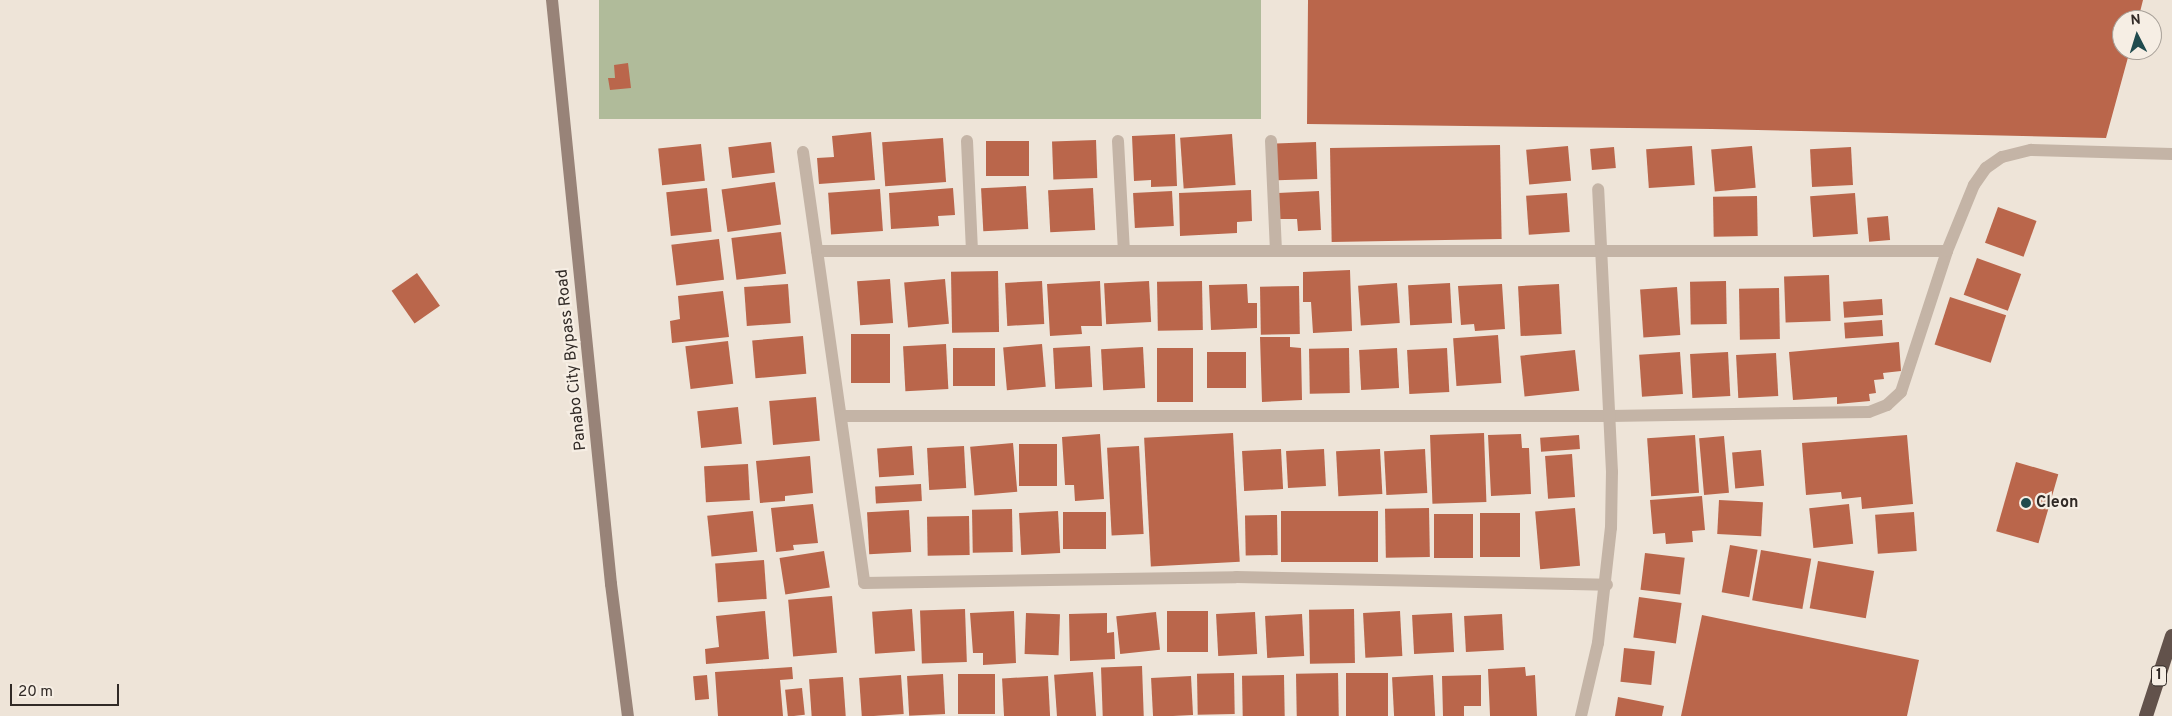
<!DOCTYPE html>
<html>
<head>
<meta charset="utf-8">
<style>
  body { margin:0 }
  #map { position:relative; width:2172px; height:716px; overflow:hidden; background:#eee4d8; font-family:Overpass,sans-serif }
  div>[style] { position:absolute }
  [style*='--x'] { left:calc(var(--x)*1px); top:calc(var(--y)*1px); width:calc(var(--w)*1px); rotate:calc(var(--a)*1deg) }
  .green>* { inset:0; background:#b0bb9a; transform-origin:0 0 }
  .building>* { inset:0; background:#ba664b; transform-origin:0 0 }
  .minor>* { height:12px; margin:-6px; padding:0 6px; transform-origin:6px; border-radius:6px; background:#c4b4a6 }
  .secondary>* { height:12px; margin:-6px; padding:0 6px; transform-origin:6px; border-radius:6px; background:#988378 }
  .trunk>* { height:14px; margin:-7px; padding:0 7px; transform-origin:7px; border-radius:7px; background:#62524b }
  .dots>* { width:14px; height:14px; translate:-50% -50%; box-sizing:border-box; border:2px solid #f6eee4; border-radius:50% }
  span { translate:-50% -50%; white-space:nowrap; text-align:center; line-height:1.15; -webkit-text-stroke:4.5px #f6eee4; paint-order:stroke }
  .shield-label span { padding:1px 4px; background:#f6eee4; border:1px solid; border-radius:4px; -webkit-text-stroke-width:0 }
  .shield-label { font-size:15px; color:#312a26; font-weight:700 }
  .street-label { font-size:16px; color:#312a26 }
  .poi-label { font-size:16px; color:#312a26; font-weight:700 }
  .left { translate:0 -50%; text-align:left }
  .north { position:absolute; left:2112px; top:10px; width:50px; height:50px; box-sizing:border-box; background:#f6eee4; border:1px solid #a7a098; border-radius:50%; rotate:355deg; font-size:14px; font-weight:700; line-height:20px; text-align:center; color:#312a26 }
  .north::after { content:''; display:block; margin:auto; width:18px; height:22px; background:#204b4e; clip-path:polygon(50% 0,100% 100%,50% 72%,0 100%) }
  .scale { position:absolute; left:10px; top:684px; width:109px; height:22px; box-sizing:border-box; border:2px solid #312a26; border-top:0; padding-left:6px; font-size:15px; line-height:18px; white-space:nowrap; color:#312a26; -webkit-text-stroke:4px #f6eee4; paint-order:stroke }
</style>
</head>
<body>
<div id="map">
  <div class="green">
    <i style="left:599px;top:0;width:662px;height:119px"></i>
  </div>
  <div class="building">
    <i style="clip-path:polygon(1308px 0,2143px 0,2138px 20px,2122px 20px,2122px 50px,2130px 50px,2106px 138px,1712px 129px,1307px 124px)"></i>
    <i style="clip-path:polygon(628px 63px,631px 88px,610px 90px,608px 78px,615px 78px,614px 65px)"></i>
    <i style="clip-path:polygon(871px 132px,875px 180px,819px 184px,817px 158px,834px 157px,832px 136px)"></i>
    <i style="clip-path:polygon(1175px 134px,1177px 186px,1151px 187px,1151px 180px,1134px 181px,1132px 136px)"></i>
    <i style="left:1232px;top:134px;width:51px;height:52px;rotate:86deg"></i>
    <i style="left:943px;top:138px;width:44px;height:61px;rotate:86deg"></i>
    <i style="left:1096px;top:140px;width:38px;height:44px;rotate:88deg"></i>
    <i style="left:986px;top:141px;width:43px;height:35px"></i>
    <i style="left:771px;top:142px;width:31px;height:43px;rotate:83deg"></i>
    <i style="left:1316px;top:142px;width:37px;height:40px;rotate:88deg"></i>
    <i style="left:701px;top:144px;width:37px;height:43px;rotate:84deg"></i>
    <i style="left:1500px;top:145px;width:94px;height:170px;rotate:89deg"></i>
    <i style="left:1568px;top:146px;width:35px;height:42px;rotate:85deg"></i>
    <i style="left:1692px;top:146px;width:39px;height:46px;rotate:86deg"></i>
    <i style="left:1752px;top:146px;width:42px;height:41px;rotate:85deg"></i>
    <i style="left:1614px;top:147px;width:21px;height:24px;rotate:85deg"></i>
    <i style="left:1851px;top:147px;width:38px;height:41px;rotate:87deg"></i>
    <i style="left:775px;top:182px;width:43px;height:54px;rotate:82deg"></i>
    <i style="left:1026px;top:186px;width:43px;height:45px;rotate:87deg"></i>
    <i style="left:707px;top:188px;width:44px;height:41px;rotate:84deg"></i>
    <i style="clip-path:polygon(953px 188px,955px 215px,938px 216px,939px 226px,891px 229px,889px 193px)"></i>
    <i style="left:1093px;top:188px;width:42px;height:45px;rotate:87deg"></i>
    <i style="left:880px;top:189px;width:42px;height:52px;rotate:86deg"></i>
    <i style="clip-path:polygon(1251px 190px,1252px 221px,1237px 222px,1237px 233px,1180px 236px,1179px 193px)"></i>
    <i style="left:1172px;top:191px;width:35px;height:39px;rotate:87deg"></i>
    <i style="clip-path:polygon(1319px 191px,1321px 230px,1298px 231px,1297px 219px,1279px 219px,1278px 193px)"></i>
    <i style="left:1567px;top:193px;width:39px;height:41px;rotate:86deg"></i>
    <i style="left:1855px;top:193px;width:41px;height:45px;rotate:86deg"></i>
    <i style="left:1757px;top:196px;width:40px;height:44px;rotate:89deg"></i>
    <i style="left:1998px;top:207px;width:41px;height:38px;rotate:20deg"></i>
    <i style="left:1888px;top:216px;width:24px;height:21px;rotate:85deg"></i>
    <i style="left:781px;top:232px;width:42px;height:50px;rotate:83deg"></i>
    <i style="left:719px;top:239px;width:41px;height:48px;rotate:83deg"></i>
    <i style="left:1977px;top:258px;width:47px;height:39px;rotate:20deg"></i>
    <i style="clip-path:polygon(1350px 270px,1352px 331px,1313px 333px,1311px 302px,1303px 302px,1303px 272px)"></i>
    <i style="left:998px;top:271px;width:61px;height:47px;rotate:89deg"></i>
    <i style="left:417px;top:273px;width:40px;height:31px;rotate:55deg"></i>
    <i style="left:1829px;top:275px;width:46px;height:45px;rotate:88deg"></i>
    <i style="left:890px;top:279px;width:44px;height:33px;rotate:86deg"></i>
    <i style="left:945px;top:279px;width:45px;height:41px;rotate:85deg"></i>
    <i style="left:1042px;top:281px;width:43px;height:37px;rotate:87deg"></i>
    <i style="clip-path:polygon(1100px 281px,1102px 326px,1081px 326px,1082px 334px,1050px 336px,1047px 284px)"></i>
    <i style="left:1149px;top:281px;width:41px;height:45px;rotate:87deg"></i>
    <i style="left:1202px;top:281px;width:49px;height:45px;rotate:89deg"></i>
    <i style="left:1726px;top:281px;width:43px;height:36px;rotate:89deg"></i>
    <i style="left:1397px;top:283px;width:40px;height:39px;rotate:86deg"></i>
    <i style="left:1450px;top:283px;width:40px;height:42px;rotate:87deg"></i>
    <i style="left:788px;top:284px;width:39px;height:44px;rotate:86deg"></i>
    <i style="clip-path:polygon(1247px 284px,1248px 303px,1257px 303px,1257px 328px,1211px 330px,1209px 285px)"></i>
    <i style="clip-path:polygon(1502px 284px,1505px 329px,1475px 331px,1474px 324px,1461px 325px,1458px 286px)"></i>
    <i style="left:1559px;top:284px;width:50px;height:41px;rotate:87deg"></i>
    <i style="left:1299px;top:286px;width:48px;height:39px;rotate:89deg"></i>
    <i style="left:1677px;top:287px;width:48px;height:37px;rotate:86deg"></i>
    <i style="left:1779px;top:288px;width:51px;height:40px;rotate:89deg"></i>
    <i style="clip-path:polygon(723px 291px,729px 337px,672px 343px,670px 321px,680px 319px,678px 296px)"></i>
    <i style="left:1950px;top:297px;width:59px;height:50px;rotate:18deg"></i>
    <i style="left:1882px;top:299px;width:16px;height:39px;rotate:86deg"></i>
    <i style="left:1882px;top:320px;width:16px;height:38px;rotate:86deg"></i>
    <i style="left:851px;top:334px;width:39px;height:49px"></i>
    <i style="left:1498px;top:335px;width:48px;height:45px;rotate:86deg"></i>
    <i style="left:803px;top:336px;width:38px;height:51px;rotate:85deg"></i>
    <i style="clip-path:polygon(1260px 337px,1290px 337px,1290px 347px,1301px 348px,1302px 400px,1262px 402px)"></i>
    <i style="left:728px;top:341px;width:43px;height:43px;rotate:83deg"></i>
    <i style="clip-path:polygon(1899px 342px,1901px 371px,1883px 373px,1884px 379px,1874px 380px,1876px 393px,1869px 394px,1870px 401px,1837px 404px,1837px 397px,1793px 400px,1789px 352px)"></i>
    <i style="left:946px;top:344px;width:45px;height:43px;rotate:87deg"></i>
    <i style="left:1042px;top:344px;width:43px;height:39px;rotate:85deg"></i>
    <i style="left:1090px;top:346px;width:41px;height:37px;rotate:87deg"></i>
    <i style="left:1143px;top:347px;width:41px;height:42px;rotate:87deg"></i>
    <i style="left:953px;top:348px;width:42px;height:38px"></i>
    <i style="left:1157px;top:348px;width:36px;height:54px"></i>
    <i style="left:1349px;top:348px;width:45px;height:40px;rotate:89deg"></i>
    <i style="left:1397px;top:348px;width:40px;height:38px;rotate:87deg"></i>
    <i style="left:1447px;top:348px;width:44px;height:40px;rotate:87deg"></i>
    <i style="left:1575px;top:350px;width:41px;height:55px;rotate:84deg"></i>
    <i style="left:1207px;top:352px;width:39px;height:36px"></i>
    <i style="left:1680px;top:352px;width:42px;height:41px;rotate:86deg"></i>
    <i style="left:1728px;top:352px;width:44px;height:38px;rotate:87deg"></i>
    <i style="left:1776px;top:353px;width:43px;height:40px;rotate:87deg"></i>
    <i style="left:816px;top:397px;width:44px;height:47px;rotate:85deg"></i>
    <i style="left:738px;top:407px;width:37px;height:41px;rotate:84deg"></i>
    <i style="left:1233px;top:433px;width:129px;height:89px;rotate:87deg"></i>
    <i style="left:1484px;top:433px;width:69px;height:54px;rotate:88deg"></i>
    <i style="clip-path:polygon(1100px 434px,1104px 499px,1075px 501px,1074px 485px,1065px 485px,1062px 437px)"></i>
    <i style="clip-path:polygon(1521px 434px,1522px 448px,1529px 448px,1531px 494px,1491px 496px,1488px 435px)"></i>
    <i style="left:1579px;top:435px;width:14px;height:39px;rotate:86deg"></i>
    <i style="left:1695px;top:435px;width:58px;height:48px;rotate:86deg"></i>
    <i style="clip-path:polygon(1907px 435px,1913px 504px,1862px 509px,1861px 497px,1842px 499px,1841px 492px,1806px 495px,1802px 443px)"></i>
    <i style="left:1724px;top:436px;width:57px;height:25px;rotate:85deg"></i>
    <i style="left:1013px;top:443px;width:49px;height:43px;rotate:85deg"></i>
    <i style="left:1019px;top:444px;width:38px;height:42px"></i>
    <i style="left:912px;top:446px;width:29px;height:35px;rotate:86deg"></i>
    <i style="left:964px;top:446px;width:42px;height:37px;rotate:87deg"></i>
    <i style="left:1139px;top:446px;width:88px;height:32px;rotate:87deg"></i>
    <i style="left:1281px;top:449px;width:40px;height:39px;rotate:87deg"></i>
    <i style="left:1324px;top:449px;width:37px;height:38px;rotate:87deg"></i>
    <i style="left:1380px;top:449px;width:45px;height:44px;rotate:87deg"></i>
    <i style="left:1425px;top:449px;width:44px;height:41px;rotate:87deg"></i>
    <i style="left:1761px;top:450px;width:36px;height:29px;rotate:85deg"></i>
    <i style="left:1572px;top:454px;width:43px;height:27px;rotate:86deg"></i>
    <i style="clip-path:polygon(810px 456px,813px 493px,785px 496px,785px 501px,760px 503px,756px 461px)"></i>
    <i style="left:2016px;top:462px;width:44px;height:72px;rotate:16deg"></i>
    <i style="left:748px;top:464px;width:36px;height:44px;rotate:87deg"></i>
    <i style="left:921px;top:484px;width:17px;height:46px;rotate:87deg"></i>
    <i style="clip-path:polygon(1702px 496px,1705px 530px,1692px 531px,1693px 542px,1666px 544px,1665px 533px,1653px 534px,1650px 500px)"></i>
    <i style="left:1719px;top:500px;width:44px;height:34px;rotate:3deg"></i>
    <i style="clip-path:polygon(813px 504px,818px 543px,793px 545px,794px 550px,776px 552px,771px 508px)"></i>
    <i style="left:1849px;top:504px;width:40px;height:40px;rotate:84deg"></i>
    <i style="left:1429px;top:508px;width:49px;height:44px;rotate:89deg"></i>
    <i style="left:1575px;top:508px;width:58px;height:40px;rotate:85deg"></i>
    <i style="left:1012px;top:509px;width:43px;height:40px;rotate:89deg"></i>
    <i style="left:909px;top:510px;width:42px;height:42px;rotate:87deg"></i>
    <i style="left:753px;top:511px;width:41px;height:46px;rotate:84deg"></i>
    <i style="left:1058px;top:511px;width:42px;height:39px;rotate:87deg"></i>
    <i style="left:1281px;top:511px;width:97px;height:51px"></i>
    <i style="left:1063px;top:512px;width:43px;height:37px"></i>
    <i style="left:1914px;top:512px;width:39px;height:39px;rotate:86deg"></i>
    <i style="left:1480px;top:513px;width:40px;height:44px"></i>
    <i style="left:1434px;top:514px;width:39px;height:44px"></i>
    <i style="left:1277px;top:515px;width:40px;height:32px;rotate:89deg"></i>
    <i style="left:969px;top:516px;width:39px;height:42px;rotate:89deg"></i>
    <i style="left:1730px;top:545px;width:28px;height:48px;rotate:10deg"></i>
    <i style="left:1761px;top:550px;width:51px;height:51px;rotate:10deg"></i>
    <i style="left:824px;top:551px;width:37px;height:45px;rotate:81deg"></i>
    <i style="left:1645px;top:553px;width:40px;height:37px;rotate:7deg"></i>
    <i style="left:764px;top:560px;width:39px;height:49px;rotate:86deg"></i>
    <i style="left:1818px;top:561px;width:57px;height:48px;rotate:10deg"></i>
    <i style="left:832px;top:596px;width:57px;height:44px;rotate:85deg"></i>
    <i style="left:1639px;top:597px;width:43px;height:41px;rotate:8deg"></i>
    <i style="left:912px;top:609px;width:42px;height:40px;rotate:86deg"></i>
    <i style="left:965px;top:609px;width:53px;height:45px;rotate:88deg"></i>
    <i style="left:1354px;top:609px;width:54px;height:45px;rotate:89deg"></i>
    <i style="clip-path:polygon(765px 611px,769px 659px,706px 664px,705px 649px,719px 647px,716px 616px)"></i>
    <i style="clip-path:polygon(1014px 611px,1016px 663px,983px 665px,983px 653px,973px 653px,970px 613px)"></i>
    <i style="left:1208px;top:611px;width:41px;height:41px;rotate:90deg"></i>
    <i style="left:1400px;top:611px;width:45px;height:37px;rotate:87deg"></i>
    <i style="left:1156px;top:612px;width:38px;height:40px;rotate:84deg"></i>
    <i style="left:1255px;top:612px;width:42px;height:39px;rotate:87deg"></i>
    <i style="left:1026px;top:613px;width:34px;height:41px;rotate:2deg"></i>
    <i style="clip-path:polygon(1107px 613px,1107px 633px,1114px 632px,1115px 659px,1070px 661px,1069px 614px)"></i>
    <i style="left:1452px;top:613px;width:39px;height:40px;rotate:87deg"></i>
    <i style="left:1302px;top:614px;width:42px;height:37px;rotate:87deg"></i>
    <i style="left:1502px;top:614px;width:36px;height:38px;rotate:87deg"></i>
    <i style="clip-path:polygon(1702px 615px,1919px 660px,1907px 716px,1681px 716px)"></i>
    <i style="left:1624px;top:648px;width:31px;height:34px;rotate:6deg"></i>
    <i style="left:1142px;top:666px;width:50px;height:41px;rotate:88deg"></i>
    <i style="clip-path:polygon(792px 667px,793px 679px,780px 680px,783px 716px,718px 716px,715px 672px)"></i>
    <i style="clip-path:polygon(1525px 667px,1526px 676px,1535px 675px,1537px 716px,1490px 716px,1488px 669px)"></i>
    <i style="left:1093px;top:672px;width:44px;height:39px;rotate:86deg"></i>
    <i style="left:1234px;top:673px;width:41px;height:37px;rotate:89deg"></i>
    <i style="left:1338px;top:673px;width:43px;height:42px;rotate:89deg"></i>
    <i style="left:1346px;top:673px;width:42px;height:43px"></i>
    <i style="left:943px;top:674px;width:40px;height:36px;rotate:87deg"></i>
    <i style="left:995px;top:674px;width:40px;height:37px;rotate:90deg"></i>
    <i style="left:707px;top:675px;width:24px;height:14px;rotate:85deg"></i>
    <i style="left:901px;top:675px;width:39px;height:42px;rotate:86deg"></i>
    <i style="left:1284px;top:675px;width:41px;height:42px;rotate:89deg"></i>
    <i style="left:1433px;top:675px;width:41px;height:41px;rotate:87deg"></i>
    <i style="clip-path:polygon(1481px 675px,1481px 706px,1464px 706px,1464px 716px,1443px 716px,1442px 676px)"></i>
    <i style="left:1048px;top:676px;width:40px;height:46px;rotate:87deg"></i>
    <i style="left:1191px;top:676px;width:39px;height:40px;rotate:87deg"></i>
    <i style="left:843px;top:677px;width:39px;height:34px;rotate:86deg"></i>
    <i style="left:802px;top:688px;width:27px;height:17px;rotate:84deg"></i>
    <i style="clip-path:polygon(1618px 697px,1664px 706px,1662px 716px,1615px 716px)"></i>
  </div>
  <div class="minor">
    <i style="--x:967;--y:141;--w:110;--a:87.4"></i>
    <i style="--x:1118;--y:141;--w:110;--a:86.9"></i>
    <i style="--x:1271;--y:141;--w:110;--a:87.4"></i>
    <i style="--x:803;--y:152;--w:435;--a:81.9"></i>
    <i style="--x:864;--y:583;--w:372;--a:-0.9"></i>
    <i style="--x:1236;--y:577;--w:371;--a:1.2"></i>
    <i style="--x:817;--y:251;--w:1130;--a:0"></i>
    <i style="--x:841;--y:416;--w:769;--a:0"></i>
    <i style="--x:1610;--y:416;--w:259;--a:-0.9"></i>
    <i style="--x:1869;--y:412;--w:19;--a:-21"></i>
    <i style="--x:1887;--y:405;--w:19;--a:-43"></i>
    <i style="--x:1901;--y:392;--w:148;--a:-71.9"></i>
    <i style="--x:1947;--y:251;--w:71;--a:-67.8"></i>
    <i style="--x:1974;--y:185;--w:21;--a:-55"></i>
    <i style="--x:1986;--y:168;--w:19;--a:-35"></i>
    <i style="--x:2002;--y:157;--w:30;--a:-14"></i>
    <i style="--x:2031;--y:150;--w:141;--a:1.6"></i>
    <i style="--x:1581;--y:716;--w:75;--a:-76.9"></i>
    <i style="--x:1598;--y:643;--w:116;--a:-83.6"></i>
    <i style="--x:1611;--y:528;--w:56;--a:-89"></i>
    <i style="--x:1612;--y:472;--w:283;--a:-92.8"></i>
  </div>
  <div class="secondary">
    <i style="--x:552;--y:0;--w:587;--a:84.23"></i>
    <i style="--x:611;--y:584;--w:133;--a:82.7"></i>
  </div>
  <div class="trunk">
    <i style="--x:2146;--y:716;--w:84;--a:-72"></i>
  </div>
  <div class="dots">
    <i style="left:2026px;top:503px;background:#204b4e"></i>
  </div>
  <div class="shield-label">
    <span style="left:2159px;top:676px">1</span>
  </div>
  <div class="street-label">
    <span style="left:572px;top:360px;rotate:-96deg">Panabo City Bypass Road</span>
  </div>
  <div class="poi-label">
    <span class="left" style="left:2036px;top:503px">Cleon</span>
  </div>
  <div class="north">N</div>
  <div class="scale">20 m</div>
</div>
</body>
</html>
